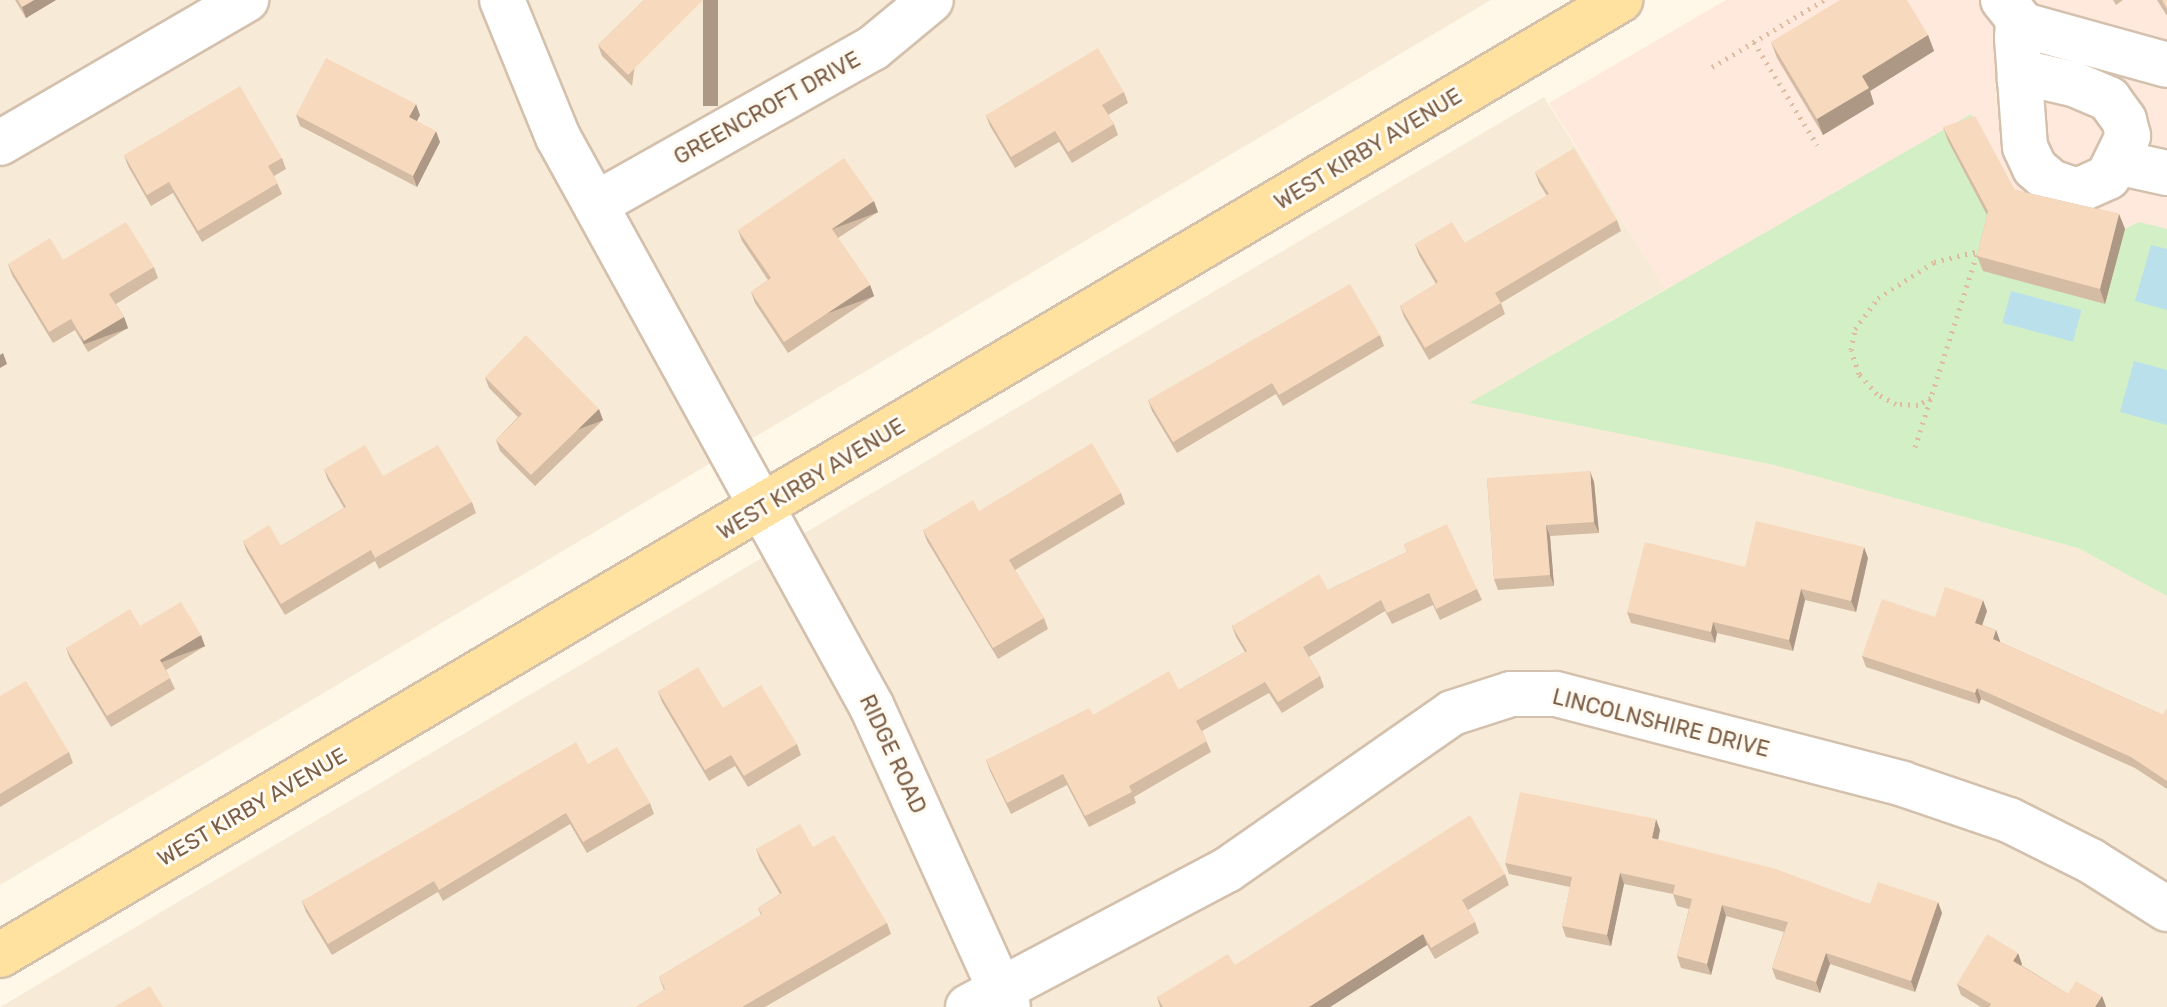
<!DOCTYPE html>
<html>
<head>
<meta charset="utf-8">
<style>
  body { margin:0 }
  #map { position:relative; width:2167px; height:1007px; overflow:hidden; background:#fff8e9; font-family:Rubik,sans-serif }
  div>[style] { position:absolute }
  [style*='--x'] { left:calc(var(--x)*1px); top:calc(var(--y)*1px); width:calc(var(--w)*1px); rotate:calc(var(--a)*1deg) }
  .residential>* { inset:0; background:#f7ebd7 }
  .commercial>* { inset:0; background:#ffe9dd }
  .green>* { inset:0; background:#d3efc5 }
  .water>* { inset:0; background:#bae1eb; transform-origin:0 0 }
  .path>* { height:5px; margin-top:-2.5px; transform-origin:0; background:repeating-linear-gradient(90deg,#ddbc9f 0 2px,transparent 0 8px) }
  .roads { filter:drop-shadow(2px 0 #d3c0ad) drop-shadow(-2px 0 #d3c0ad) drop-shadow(0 2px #d3c0ad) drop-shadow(0 -2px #d3c0ad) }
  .minor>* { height:44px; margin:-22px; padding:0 22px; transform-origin:22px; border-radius:22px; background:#fff }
  .major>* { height:44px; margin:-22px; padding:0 22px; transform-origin:22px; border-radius:22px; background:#ffe2a0 }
  .wall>* { inset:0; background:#d4bba3 }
  .shaded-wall>* { inset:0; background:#ad9885; transform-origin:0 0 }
  .building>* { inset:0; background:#f7d9be }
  span { translate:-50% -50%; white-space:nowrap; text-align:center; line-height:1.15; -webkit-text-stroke:6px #fffbf2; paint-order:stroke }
  .street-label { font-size:22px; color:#7d5f48 }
</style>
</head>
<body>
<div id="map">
  <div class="residential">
    <i style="clip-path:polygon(0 0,1491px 0,0 885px)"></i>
    <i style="clip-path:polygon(1544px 97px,1666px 289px,1470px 403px,1774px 465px,2078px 548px,2167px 596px,2167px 1007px,0 1007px)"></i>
  </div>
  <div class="commercial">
    <i style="clip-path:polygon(1726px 0,2167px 0,2167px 596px,2078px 548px,1774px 465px,1469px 403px,1666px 290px,1549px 103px)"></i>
  </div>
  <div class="green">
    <i style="clip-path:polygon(1971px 114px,2017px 203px,2125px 229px,2139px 222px,2167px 229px,2167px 596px,2078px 548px,1774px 465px,1469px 403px)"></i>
  </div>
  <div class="water">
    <i style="clip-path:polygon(2151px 245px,2167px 249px,2167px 310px,2135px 301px)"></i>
    <i style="left:2011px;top:291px;width:73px;height:33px;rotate:15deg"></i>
    <i style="clip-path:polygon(2134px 361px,2167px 370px,2167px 425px,2120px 412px)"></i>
  </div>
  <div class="path">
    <i style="--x:1754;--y:42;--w:121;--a:58.5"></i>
    <i style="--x:1712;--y:67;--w:131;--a:-30.9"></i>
    <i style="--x:1931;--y:398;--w:15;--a:152"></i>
    <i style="--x:1918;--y:405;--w:22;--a:-177"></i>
    <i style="--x:1896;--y:404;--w:21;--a:-152"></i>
    <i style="--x:1877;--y:394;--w:27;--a:-132"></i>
    <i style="--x:1859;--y:374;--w:25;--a:-108"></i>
    <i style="--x:1851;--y:350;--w:21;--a:-79"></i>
    <i style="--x:1855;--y:329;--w:39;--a:-53"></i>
    <i style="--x:1878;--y:298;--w:67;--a:-32.7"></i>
    <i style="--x:1934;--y:262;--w:45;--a:-14"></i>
    <i style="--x:1915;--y:447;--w:206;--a:-72.2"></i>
  </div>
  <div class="roads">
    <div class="minor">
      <i style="--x:502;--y:0;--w:148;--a:67.8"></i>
      <i style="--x:558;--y:137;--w:651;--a:61.15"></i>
      <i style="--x:872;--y:707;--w:329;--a:65.6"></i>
      <i style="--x:2003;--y:0;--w:32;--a:51"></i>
      <i style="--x:2023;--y:25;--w:149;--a:15.5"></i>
      <i style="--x:2018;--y:21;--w:17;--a:93"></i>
      <i style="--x:2017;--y:38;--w:109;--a:85.8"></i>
      <i style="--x:2025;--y:147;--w:23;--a:65"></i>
      <i style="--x:2035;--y:168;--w:21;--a:41"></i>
      <i style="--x:2051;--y:182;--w:28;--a:19"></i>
      <i style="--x:2077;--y:191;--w:34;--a:-24"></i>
      <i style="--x:2108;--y:177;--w:46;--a:-64"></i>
      <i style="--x:2128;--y:136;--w:16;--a:-104"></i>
      <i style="--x:2124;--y:120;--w:26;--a:-126"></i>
      <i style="--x:2109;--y:99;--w:39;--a:-157"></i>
      <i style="--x:2073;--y:84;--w:40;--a:-167"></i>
      <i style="--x:2034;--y:75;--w:15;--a:164"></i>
      <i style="--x:0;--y:143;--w:285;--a:-30.2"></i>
      <i style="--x:2117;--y:162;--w:51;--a:12.4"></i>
      <i style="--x:596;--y:204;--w:318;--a:-29.4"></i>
      <i style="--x:873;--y:48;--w:75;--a:-39.6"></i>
      <i style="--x:968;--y:1007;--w:293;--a:-27.9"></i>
      <i style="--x:1227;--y:870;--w:274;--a:-34.9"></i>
      <i style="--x:1452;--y:713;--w:62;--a:-17.9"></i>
      <i style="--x:1511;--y:694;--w:45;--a:0"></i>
      <i style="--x:1556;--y:694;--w:358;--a:14.5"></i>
      <i style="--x:1903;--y:784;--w:112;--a:18.8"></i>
      <i style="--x:2009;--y:820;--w:92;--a:26.6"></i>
      <i style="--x:2091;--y:861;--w:90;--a:32.3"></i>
    </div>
    <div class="major">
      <i style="--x:0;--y:955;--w:1881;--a:-30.52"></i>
    </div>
  </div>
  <div class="wall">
    <i style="clip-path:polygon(15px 0,56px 0,26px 18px)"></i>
    <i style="clip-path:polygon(644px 0,632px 86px,602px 56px,598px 45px)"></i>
    <i style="clip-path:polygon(2113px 0,2123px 0,2116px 5px)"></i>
    <i style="clip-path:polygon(2157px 0,2167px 0,2167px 16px)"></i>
    <i style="clip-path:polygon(1928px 35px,1934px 51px,1870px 91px,1874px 104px,1823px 135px,1777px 58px,1771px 42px)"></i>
    <i style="clip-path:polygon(1124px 92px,1128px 103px,1108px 115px,1114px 124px,1118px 135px,1072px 163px,1059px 142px,1015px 168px,990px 126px,986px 115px)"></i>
    <i style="clip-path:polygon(296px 115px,420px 115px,417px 121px,440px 142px,417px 187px,300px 126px)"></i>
    <i style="clip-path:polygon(1943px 127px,2015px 190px,2119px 214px,2125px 229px,2105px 304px,1983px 271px,1977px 256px,1987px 215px,1948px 141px)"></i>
    <i style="clip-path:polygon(124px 155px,282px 158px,286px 169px,274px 176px,282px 194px,202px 242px,173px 193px,151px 206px,128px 166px)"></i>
    <i style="clip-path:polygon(1535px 172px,1617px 220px,1621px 231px,1501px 303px,1505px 314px,1429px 360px,1404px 317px,1400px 306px,1436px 284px,1419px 255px,1415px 244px,1465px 243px,1547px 196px,1539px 183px)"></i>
    <i style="clip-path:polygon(878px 212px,838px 238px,870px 285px,874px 296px,788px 353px,755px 303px,751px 292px,768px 280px,742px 241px,738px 230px)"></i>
    <i style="clip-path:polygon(63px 260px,154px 267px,158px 278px,116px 304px,124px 317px,128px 328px,88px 352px,75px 330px,53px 343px,12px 275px,8px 264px)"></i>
    <i style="clip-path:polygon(1380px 335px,1384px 346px,1283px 406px,1276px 394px,1177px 453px,1152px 411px,1148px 400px)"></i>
    <i style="clip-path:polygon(485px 377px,603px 420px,535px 486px,500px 451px,496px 440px,518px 417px,489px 388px)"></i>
    <i style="clip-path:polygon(324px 469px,383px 476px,472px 502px,476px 513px,379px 569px,375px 561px,285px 615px,247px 552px,243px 541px,281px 546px,344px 508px,328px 480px)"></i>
    <i style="clip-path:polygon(1487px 478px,1594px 482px,1599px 533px,1550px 536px,1554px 586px,1498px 590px,1494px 579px)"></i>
    <i style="clip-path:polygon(1121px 493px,1125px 504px,1015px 570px,1044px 618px,1048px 629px,998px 659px,927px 541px,923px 530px,979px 511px)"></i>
    <i style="clip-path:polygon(1404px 544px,1477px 589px,1482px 600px,1440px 620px,1433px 605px,1392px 624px,1385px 611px,1309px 657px,1320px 676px,1324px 687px,1282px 713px,1269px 693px,1202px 731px,1211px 752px,1134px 797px,1136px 803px,1089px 827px,1067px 785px,1011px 814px,990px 771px,986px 760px,1093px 715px,1179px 690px,1245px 652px,1236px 637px,1232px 626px,1328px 590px,1407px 552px)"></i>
    <i style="clip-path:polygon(1868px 558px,1856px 612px,1805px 600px,1793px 651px,1717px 633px,1715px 643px,1631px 623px,1627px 612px,1745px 567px)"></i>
    <i style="clip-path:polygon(1987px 611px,1982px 625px,1996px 630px,2000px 642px,2163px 715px,2167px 709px,2167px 789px,2135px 768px,1981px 699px,1979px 704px,1866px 667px,1862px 656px,1935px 617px)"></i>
    <i style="clip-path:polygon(140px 626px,205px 646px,166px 670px,175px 689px,111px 727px,70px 659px,66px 648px)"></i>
    <i style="clip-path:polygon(658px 691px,723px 708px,797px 744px,801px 755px,748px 787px,735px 766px,709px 781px,662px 702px)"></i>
    <i style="clip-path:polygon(0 696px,69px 752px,73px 763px,0 807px)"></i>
    <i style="clip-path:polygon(588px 764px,650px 803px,654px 814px,587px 853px,570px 824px,443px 901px,438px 892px,332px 955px,306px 912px,302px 901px)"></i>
    <i style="clip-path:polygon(1660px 830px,1658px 840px,1870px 904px,1938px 902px,1942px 913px,1915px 992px,1830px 964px,1820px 993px,1776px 979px,1772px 968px,1784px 932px,1726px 916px,1711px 975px,1681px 968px,1677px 956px,1689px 909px,1677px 906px,1673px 894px,1624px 884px,1611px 946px,1566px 937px,1562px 926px,1570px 887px,1509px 874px,1505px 863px)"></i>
    <i style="clip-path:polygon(813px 847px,887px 923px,891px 934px,765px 1007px,636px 1007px,664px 990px,659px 977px,761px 915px,758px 908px,780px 894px,760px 860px,756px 849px)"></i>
    <i style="clip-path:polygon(1505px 874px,1509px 885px,1468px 910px,1475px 922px,1479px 933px,1435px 959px,1427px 945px,1330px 1007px,1160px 1007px,1157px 997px,1235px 965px)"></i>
    <i style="clip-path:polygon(2022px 964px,2021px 965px,2068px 994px,2102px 996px,2106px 1007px,1981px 1007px,1961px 995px,1957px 984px)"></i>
  </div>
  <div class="shaded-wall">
    <i style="clip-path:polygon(34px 0,56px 0,26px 18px,22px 7px)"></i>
    <i style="left:703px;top:0;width:15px;height:106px"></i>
    <i style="clip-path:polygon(1928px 35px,1934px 51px,1870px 91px,1874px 104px,1823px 135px,1817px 119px,1862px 76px)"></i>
    <i style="clip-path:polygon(416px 104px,420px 115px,413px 128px,409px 117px)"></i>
    <i style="clip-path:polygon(436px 131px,440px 142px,417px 187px,413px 176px)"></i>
    <i style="left:874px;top:201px;width:12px;height:50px;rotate:70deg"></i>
    <i style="clip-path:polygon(2119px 214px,2125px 229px,2105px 304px,2100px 289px)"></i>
    <i style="left:870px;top:285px;width:12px;height:103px;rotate:70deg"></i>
    <i style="left:124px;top:317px;width:12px;height:47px;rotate:70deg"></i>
    <i style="clip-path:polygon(3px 353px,7px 364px,0 368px,0 355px)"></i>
    <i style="left:599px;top:409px;width:12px;height:95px;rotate:70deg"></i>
    <i style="clip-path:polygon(1590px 471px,1594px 482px,1599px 533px,1594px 522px)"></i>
    <i style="clip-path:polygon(1546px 525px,1550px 536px,1554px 586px,1550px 575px)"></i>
    <i style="clip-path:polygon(1864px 547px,1868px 558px,1856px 612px,1851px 601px)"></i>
    <i style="clip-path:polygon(1801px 589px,1805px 600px,1793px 651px,1789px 640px)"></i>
    <i style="clip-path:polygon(1983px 600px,1987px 611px,1979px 634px,1975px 623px)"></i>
    <i style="clip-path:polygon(1713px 622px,1717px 633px,1715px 643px,1711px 632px)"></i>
    <i style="clip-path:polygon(1996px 630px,2000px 641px,1997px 650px,1993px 639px)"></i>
    <i style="left:201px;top:635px;width:12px;height:48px;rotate:70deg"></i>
    <i style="clip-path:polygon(1977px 688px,1981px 699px,1979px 704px,1975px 693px)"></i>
    <i style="clip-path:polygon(1656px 819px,1660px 830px,1656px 849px,1652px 838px)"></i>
    <i style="clip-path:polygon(1620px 873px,1624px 884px,1611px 946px,1607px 935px)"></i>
    <i style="clip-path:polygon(1938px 902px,1942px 913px,1915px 992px,1911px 981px)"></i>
    <i style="clip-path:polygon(1722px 905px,1726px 916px,1711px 975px,1707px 964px)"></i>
    <i style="clip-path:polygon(1423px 934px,1427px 945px,1330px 1007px,1309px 1007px)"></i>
    <i style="clip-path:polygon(1826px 953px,1830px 964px,1820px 993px,1816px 982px)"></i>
    <i style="clip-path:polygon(2018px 953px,2022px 964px,2017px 972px,2013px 961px)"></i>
    <i style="clip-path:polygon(2102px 996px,2106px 1007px,2095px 1007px)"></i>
  </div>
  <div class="building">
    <i style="clip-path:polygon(18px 0,34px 0,22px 7px)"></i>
    <i style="clip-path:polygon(644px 0,703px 0,628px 75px,598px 45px)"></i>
    <i style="clip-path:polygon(1840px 0,1907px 0,1928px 35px,1862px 76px,1869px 88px,1817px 119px,1771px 42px)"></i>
    <i style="clip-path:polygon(2162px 0,2167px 0,2167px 9px)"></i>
    <i style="clip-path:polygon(1098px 48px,1124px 92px,1102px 105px,1114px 124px,1068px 152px,1055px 131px,1011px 157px,986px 115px)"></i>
    <i style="clip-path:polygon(326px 58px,416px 104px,409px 117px,436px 131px,413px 176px,296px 115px)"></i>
    <i style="clip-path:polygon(240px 86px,282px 158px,268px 166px,278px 183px,198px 231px,169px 182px,147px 195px,124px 155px)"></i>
    <i style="clip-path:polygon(1975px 116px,2015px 190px,2119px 214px,2100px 289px,1977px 256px,1988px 211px,1943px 127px)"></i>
    <i style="clip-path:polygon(1574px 148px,1617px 220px,1495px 293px,1501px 303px,1425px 348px,1400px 306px,1438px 282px,1415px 244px,1452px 222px,1465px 243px,1549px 194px,1535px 172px)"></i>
    <i style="clip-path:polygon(844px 158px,874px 201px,832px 229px,870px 285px,784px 342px,751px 292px,771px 278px,738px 230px)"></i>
    <i style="clip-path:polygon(126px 222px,154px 267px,109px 294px,124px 317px,84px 341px,71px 319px,49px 332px,8px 264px,50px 238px,63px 260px)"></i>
    <i style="clip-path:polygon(1350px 284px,1380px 335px,1279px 395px,1272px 383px,1173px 442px,1148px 400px)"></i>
    <i style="clip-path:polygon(526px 335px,599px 409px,531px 475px,496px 440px,522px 414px,485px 377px)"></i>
    <i style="clip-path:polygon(1092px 443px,1121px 493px,1009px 560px,1044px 618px,993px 648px,923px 530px,973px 500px,979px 511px)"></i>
    <i style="clip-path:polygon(365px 445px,383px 476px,438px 445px,472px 502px,375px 558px,371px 550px,281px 604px,243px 541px,269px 525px,281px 546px,346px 507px,324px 469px)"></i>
    <i style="clip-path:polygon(1590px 471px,1594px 522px,1546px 525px,1550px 575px,1494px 579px,1487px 478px)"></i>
    <i style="clip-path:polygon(1756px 521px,1864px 547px,1851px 601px,1801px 589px,1789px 640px,1713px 622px,1711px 632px,1627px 612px,1645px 542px,1745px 567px)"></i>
    <i style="clip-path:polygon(1447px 524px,1477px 589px,1436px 609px,1429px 593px,1387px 613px,1381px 600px,1303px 647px,1320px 676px,1278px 702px,1265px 682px,1196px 721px,1207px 741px,1129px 786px,1132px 792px,1085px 816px,1063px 774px,1007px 803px,986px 760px,1089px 708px,1093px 715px,1169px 671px,1179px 690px,1247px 651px,1232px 626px,1319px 574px,1328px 590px,1407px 552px,1404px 544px)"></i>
    <i style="clip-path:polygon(1945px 587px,1983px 600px,1975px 623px,1996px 630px,1993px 639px,2163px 715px,2167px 709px,2167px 781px,2131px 757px,1977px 688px,1975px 693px,1862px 656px,1882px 599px,1935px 617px)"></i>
    <i style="clip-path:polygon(181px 602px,201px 635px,160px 660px,170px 678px,107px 716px,66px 648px,130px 609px,140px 626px)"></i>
    <i style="clip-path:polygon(698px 667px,723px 708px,761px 685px,797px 744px,744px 776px,731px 755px,705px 770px,658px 691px)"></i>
    <i style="clip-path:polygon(26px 681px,69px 752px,0 794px,0 696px)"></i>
    <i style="clip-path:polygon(576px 742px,588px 764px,617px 747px,650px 803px,583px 842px,566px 813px,439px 890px,434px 881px,328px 944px,302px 901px)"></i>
    <i style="clip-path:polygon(1520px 792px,1656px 819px,1652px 838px,1776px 869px,1870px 904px,1878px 882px,1938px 902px,1911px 981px,1826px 953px,1816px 982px,1772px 968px,1788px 922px,1722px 905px,1707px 964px,1677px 956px,1692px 899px,1673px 894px,1675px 885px,1620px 873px,1607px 935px,1562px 926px,1572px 877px,1505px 863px)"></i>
    <i style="clip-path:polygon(1470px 815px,1505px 874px,1462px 900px,1475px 922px,1431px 948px,1423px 934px,1309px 1007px,1163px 1007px,1157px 997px,1228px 954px,1235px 965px)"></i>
    <i style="clip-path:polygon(800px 824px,813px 847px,834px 835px,887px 923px,742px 1007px,636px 1007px,665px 989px,659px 977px,762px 914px,758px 908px,782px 893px,756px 849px)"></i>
    <i style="clip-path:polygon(1987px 934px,2018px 953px,2013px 961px,2068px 994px,2076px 981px,2102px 996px,2095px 1007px,1989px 1007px,1991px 1004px,1957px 984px)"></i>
    <i style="clip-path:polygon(150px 986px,163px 1007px,114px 1007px)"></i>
  </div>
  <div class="street-label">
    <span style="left:767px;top:108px;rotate:-29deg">GREENCROFT DRIVE</span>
    <span style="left:1368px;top:149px;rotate:-31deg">WEST KIRBY AVENUE</span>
    <span style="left:811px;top:479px;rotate:-31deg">WEST KIRBY AVENUE</span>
    <span style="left:1661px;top:723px;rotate:14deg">LINCOLNSHIRE DRIVE</span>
    <span style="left:893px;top:754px;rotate:65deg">RIDGE ROAD</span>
    <span style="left:252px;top:807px;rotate:-30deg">WEST KIRBY AVENUE</span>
  </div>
</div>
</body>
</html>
